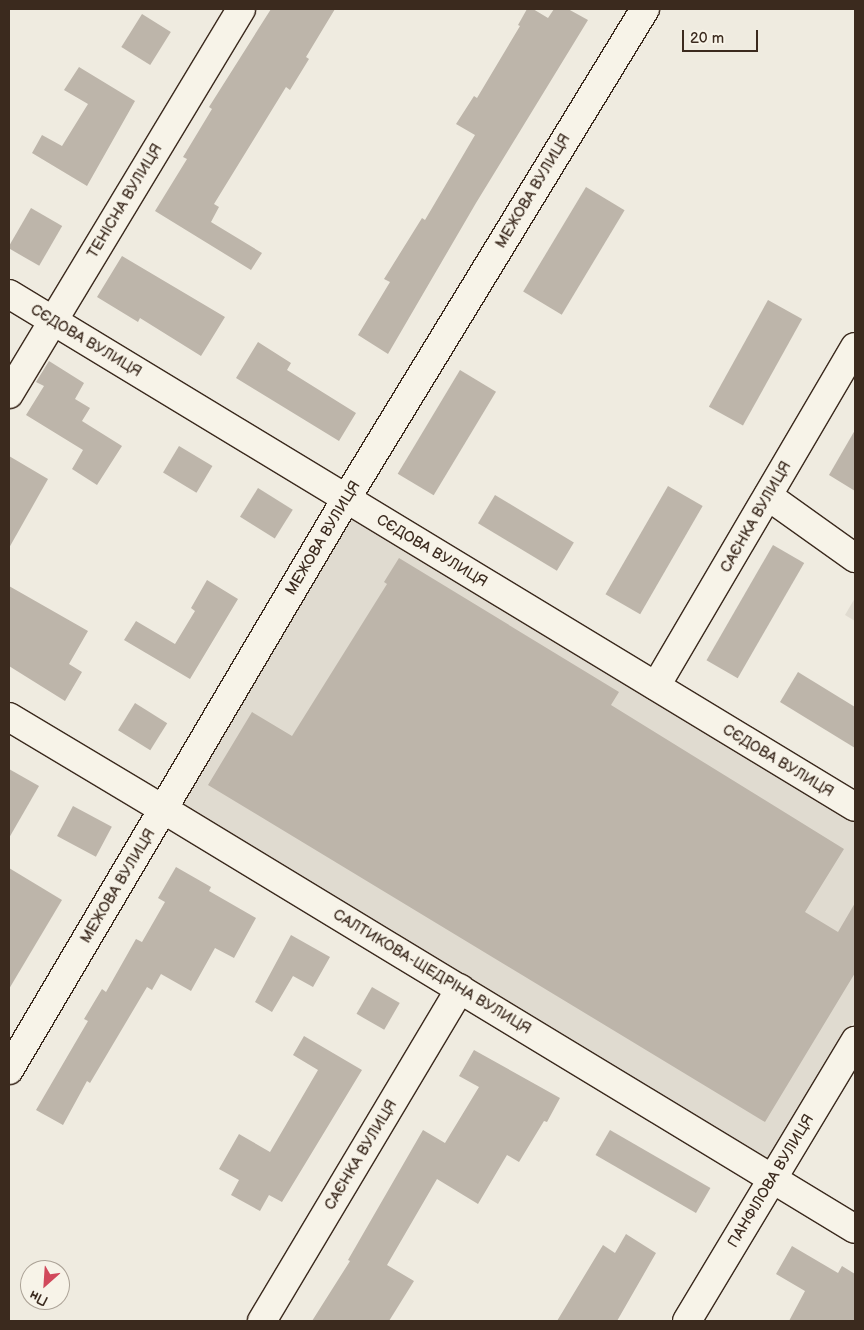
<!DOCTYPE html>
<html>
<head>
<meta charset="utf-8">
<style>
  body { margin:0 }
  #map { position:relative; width:864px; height:1330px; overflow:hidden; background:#efebe0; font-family:"Balsamiq Sans",sans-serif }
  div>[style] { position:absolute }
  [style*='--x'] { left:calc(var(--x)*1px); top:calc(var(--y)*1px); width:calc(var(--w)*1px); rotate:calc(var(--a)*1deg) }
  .built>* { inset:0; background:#e0dbd0 }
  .building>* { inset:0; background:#bdb5aa; transform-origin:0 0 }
  .roads { filter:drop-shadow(1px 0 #3b2a1e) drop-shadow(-1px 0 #3b2a1e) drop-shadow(0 1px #3b2a1e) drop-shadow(0 -1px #3b2a1e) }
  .minor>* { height:28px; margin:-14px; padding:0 14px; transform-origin:14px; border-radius:14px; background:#f7f3e8 }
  span { translate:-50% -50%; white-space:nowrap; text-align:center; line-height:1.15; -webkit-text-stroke:4px #f7f3e8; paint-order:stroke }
  .street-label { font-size:15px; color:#3b2a1e }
  .frame { position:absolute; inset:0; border:10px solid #3b2a1e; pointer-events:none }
  .north { position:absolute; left:20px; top:1260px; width:50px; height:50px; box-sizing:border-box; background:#f7f3e8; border:1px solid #aca397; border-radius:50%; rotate:206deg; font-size:14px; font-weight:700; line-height:20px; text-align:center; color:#3b2a1e }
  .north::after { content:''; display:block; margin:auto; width:18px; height:22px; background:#d1495b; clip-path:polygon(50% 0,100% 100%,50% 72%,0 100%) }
  .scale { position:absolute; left:682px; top:30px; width:76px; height:22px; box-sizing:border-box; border:2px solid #3b2a1e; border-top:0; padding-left:6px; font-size:15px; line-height:18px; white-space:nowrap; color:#3b2a1e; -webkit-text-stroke:4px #f7f3e8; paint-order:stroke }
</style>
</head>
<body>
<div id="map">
  <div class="built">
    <i style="clip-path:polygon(347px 513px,855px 817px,855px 1020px,767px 1167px,178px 803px)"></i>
    <i style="clip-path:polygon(855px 598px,855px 621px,845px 615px)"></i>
  </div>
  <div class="building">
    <i style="clip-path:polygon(271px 9px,335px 9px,306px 57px,309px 59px,290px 90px,286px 87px,214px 204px,219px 207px,211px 222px,262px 253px,251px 270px,155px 211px,187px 159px,183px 157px,212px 109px,209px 107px)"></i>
    <i style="clip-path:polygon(527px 9px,533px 9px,548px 18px,554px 9px,568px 9px,588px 20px,476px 203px,388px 354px,358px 335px,390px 282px,384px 279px,422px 218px,425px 220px,475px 135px,456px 124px,474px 96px,477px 98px,520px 26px,518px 25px)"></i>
    <i style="left:142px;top:14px;width:34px;height:39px;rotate:32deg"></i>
    <i style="clip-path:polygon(79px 67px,135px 101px,87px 186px,32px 153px,42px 135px,62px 146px,88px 104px,64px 90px)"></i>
    <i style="left:586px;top:187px;width:45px;height:122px;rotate:31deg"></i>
    <i style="left:31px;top:208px;width:36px;height:46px;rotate:30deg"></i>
    <i style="clip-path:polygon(122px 256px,225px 317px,201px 356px,140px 318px,138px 322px,97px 297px)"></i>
    <i style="left:768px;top:300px;width:39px;height:122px;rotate:29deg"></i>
    <i style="clip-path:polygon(258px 342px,291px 363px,287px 370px,356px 413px,339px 441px,236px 378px)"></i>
    <i style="clip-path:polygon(49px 361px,84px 383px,75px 399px,90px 408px,82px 421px,122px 446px,97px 485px,72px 469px,83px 450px,26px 415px,44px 386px,36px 382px)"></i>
    <i style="left:460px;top:370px;width:42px;height:121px;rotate:31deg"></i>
    <i style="clip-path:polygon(855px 430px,855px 491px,829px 475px)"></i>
    <i style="left:179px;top:446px;width:39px;height:31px;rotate:31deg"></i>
    <i style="clip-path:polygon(9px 456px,48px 479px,9px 548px)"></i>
    <i style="left:668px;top:486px;width:40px;height:125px;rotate:30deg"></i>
    <i style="left:258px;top:488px;width:41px;height:34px;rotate:32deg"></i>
    <i style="left:495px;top:495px;width:92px;height:33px;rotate:31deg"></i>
    <i style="left:773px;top:545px;width:36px;height:133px;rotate:30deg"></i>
    <i style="clip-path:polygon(399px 558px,619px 692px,611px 705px,844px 849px,805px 912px,838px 932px,855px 903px,855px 973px,765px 1122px,208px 785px,252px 712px,292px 736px,387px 584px,384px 582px)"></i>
    <i style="clip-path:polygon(207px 580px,238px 599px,190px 679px,124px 640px,136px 621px,175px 644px,195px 611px,191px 608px)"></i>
    <i style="clip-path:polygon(9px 586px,88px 631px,69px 664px,82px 672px,65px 701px,9px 666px)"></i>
    <i style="clip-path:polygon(798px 672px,855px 707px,855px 748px,780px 702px)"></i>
    <i style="left:135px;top:703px;width:38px;height:32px;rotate:32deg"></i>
    <i style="clip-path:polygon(9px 769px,39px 786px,9px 838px)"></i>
    <i style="left:73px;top:806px;width:44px;height:34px;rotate:28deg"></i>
    <i style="clip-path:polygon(176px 867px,211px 887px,209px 891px,256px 918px,234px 958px,215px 948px,191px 991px,161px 974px,152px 990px,147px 987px,90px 1083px,87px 1081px,63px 1125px,36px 1110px,88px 1021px,84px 1019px,102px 989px,106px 992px,136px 939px,142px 942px,165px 902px,158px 898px)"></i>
    <i style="clip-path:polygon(9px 868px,62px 900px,9px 989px)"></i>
    <i style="clip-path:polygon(291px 935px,330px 957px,313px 987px,293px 976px,272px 1012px,255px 1002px)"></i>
    <i style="left:372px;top:987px;width:32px;height:31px;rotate:30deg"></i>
    <i style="clip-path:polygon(304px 1036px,362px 1070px,282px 1202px,269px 1195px,260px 1211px,231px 1195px,239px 1180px,219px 1169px,239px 1134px,270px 1152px,318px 1070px,293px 1055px)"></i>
    <i style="clip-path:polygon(474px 1050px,560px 1098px,547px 1122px,544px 1121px,519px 1162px,507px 1155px,478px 1204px,437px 1179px,387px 1265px,414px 1281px,389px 1321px,312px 1321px,350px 1261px,348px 1260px,423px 1130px,445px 1143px,479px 1087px,459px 1076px)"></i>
    <i style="left:610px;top:1130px;width:116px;height:29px;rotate:30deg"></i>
    <i style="clip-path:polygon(626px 1234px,656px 1253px,617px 1321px,557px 1321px,603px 1245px,615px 1253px)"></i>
    <i style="clip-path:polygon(792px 1246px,838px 1273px,842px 1266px,855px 1274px,855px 1321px,789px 1321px,805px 1291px,776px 1274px)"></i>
  </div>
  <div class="roads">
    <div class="minor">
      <i style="--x:9;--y:294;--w:989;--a:31.23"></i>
      <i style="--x:9;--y:394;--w:449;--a:-58.9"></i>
      <i style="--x:768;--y:496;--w:107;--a:35.5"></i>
      <i style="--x:656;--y:686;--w:393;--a:-59.6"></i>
      <i style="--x:9;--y:717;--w:179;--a:30.9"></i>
      <i style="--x:163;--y:809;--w:809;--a:31.26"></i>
      <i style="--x:9;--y:1070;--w:663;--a:-59.45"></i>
      <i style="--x:346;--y:499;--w:574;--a:-58.61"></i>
      <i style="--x:262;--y:1321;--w:387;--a:-59.2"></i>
      <i style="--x:687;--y:1321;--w:327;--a:-59"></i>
    </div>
  </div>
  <div class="street-label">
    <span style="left:533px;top:191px;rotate:-59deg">МЕЖОВА ВУЛИЦЯ</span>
    <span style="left:125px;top:201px;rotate:-59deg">ТЕНІСНА ВУЛИЦЯ</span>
    <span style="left:86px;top:341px;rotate:31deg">СЄДОВА ВУЛИЦЯ</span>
    <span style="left:756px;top:517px;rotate:-60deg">САЄНКА ВУЛИЦЯ</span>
    <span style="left:323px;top:538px;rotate:-59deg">МЕЖОВА ВУЛИЦЯ</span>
    <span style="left:432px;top:551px;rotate:31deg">СЄДОВА ВУЛИЦЯ</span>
    <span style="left:778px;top:761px;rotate:31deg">СЄДОВА ВУЛИЦЯ</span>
    <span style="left:118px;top:886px;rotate:-59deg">МЕЖОВА ВУЛИЦЯ</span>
    <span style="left:432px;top:972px;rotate:31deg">САЛТИКОВА-ЩЕДРІНА ВУЛИЦЯ</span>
    <span style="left:361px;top:1155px;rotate:-59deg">САЄНКА ВУЛИЦЯ</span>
    <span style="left:771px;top:1181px;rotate:-59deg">ПАНФІЛОВА ВУЛИЦЯ</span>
  </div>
  <div class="frame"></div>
  <div class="north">Пн</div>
  <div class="scale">20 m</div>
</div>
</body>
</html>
